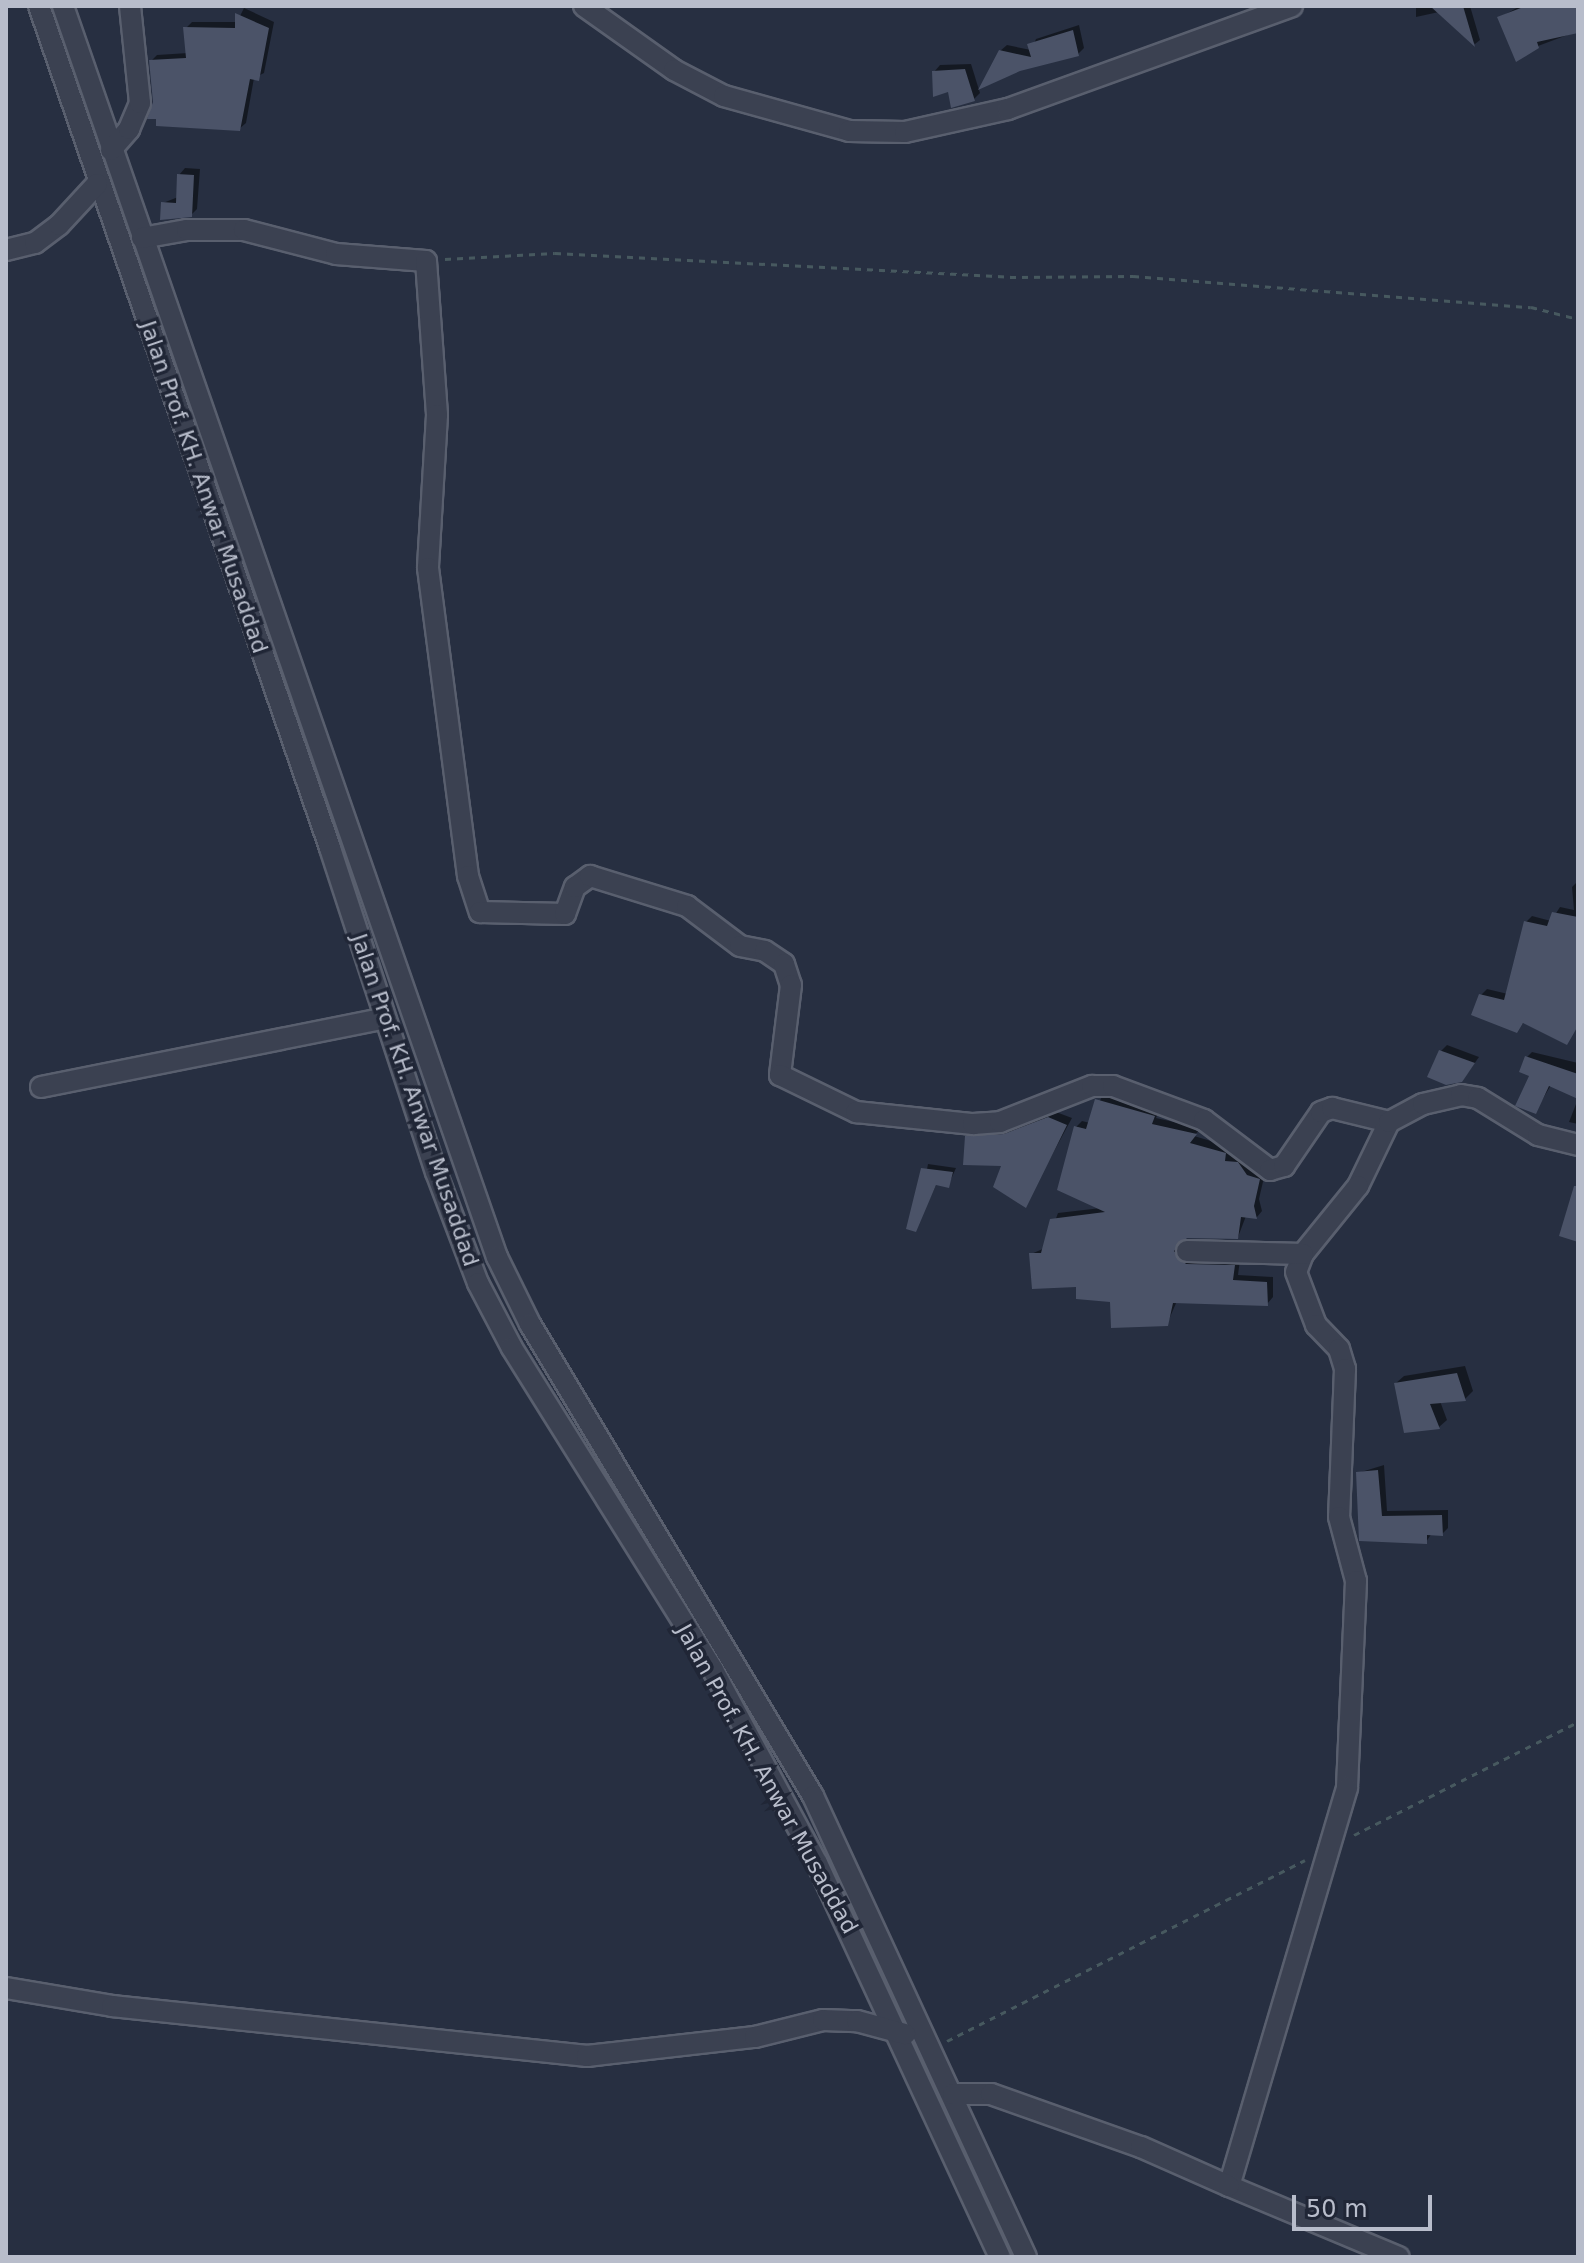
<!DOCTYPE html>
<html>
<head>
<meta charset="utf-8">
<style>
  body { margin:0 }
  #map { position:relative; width:1584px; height:2263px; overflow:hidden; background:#272f41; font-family:"DejaVu Sans",sans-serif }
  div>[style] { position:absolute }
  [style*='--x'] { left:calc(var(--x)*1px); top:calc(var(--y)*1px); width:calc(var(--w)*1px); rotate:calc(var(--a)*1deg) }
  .shadow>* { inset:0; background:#0007 }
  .building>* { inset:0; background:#4b5368 }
  .path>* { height:3px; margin-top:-1.5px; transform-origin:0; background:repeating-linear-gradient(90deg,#47595f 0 6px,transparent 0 12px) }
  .roads { filter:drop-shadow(2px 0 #595f6e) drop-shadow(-2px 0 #595f6e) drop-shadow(0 2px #595f6e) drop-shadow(0 -2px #595f6e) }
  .minor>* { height:20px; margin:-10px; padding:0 10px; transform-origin:10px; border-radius:10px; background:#3b4151 }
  span { translate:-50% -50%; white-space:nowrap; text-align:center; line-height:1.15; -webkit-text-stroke:7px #202636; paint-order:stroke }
  .street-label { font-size:22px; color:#b8bdcb }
  .frame { position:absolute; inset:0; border:8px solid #b8bdcb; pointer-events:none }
  .scale { position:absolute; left:1292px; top:2195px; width:140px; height:36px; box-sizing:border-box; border:4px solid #b8bdcb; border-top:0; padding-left:10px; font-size:24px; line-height:28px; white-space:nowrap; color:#b8bdcb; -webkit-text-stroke:6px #202636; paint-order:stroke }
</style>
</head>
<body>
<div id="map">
  <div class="shadow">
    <i style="clip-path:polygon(1416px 6px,1470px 6px,1480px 40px,1475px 44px,1439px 12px,1416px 17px)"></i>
    <i style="clip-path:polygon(1520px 6px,1578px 6px,1578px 31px,1538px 46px,1499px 18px)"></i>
    <i style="clip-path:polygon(244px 8px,274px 22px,264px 73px,254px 78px,246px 123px,239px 129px,155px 102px,151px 61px,157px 55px,188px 53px,186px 28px,192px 22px,237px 22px)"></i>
    <i style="clip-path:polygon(1079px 25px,1084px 48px,1078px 54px,1019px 69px,1000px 51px,1007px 45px,1031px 50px,1036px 39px)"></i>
    <i style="clip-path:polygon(971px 64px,980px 93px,974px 99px,949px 89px,934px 72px,940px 65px)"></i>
    <i style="clip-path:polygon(185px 168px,200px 169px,197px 209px,191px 215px,163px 203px,178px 197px,179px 175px)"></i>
    <i style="clip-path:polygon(1578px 881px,1578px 1027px,1566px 1042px,1525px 1021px,1516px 1031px,1481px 995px,1487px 989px,1508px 994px,1526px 922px,1532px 916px,1551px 921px,1560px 907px,1574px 910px,1572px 887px)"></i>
    <i style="clip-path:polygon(1447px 1045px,1479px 1057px,1467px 1074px,1441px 1051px)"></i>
    <i style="clip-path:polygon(1532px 1052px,1578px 1063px,1578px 1090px,1551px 1085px,1535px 1112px,1526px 1058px)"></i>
    <i style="clip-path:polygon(1103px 1094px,1160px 1109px,1156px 1118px,1201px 1128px,1194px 1136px,1231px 1147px,1230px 1155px,1245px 1157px,1265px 1173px,1259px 1199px,1262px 1211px,1257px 1217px,1246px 1216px,1238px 1237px,1186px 1236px,1179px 1244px,1240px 1260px,1238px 1275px,1273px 1277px,1273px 1297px,1267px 1304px,1177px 1301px,1167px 1324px,1031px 1254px,1045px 1248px,1058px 1213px,1101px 1208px,1076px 1127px,1082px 1121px,1090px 1123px)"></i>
    <i style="clip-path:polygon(1578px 1099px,1578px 1124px,1569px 1122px)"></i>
    <i style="clip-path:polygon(1056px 1112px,1072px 1118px,1025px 1205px,1004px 1164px,967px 1137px,973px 1131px,1012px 1129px)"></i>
    <i style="clip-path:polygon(928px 1164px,956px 1168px,948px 1186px,937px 1183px,915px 1230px)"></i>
    <i style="clip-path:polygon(1465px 1366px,1473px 1391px,1465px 1399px,1440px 1401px,1447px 1420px,1439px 1427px,1396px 1383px,1404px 1376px)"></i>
    <i style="clip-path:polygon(1384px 1465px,1387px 1511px,1448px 1510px,1448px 1528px,1442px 1534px,1432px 1533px,1426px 1542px,1361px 1539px,1358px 1473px)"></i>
  </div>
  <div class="building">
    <i style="clip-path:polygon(1430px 6px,1463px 6px,1475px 47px)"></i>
    <i style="clip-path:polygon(1526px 6px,1578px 6px,1578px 33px,1537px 42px,1539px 48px,1516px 62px,1497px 17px)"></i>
    <i style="clip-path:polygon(235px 13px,269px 28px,259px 81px,250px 79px,240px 131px,156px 126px,156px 119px,147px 119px,153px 102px,149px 60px,186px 58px,183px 27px,235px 28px)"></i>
    <i style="clip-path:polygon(1073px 30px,1079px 56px,1020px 71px,978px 90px,999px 50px,1031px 57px,1027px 44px)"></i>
    <i style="clip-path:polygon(965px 69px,975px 101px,951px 108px,948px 92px,933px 97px,932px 71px)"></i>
    <i style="clip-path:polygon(177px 174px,194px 175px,192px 217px,160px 220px,161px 202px,176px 203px)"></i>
    <i style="clip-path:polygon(1552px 912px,1578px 917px,1578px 1026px,1567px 1045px,1523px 1023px,1517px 1033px,1471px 1015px,1479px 994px,1504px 1000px,1524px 921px,1547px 926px)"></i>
    <i style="clip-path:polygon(1439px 1050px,1475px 1063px,1462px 1082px,1446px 1085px,1427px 1077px)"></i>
    <i style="clip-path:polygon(1525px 1056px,1578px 1074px,1578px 1099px,1549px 1086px,1536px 1114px,1515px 1106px,1529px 1076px,1519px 1072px)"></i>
    <i style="clip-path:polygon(1095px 1099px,1155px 1116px,1152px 1124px,1197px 1134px,1190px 1143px,1226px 1153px,1225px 1161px,1238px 1162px,1247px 1175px,1260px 1179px,1254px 1206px,1257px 1219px,1241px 1217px,1238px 1239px,1187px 1238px,1174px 1251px,1186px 1264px,1235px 1265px,1233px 1280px,1267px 1282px,1268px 1306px,1173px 1303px,1168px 1326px,1111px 1328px,1110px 1302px,1076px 1299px,1076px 1287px,1032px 1289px,1029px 1253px,1041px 1253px,1050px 1219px,1105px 1212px,1057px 1190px,1074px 1126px,1086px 1129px)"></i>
    <i style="clip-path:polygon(1048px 1117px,1067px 1125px,1026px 1208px,993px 1187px,1001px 1166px,963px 1165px,965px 1136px,1004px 1134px)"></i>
    <i style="clip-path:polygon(921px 1168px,953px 1172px,949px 1188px,936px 1185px,916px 1232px,906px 1229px)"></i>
    <i style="clip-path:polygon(1574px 1186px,1578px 1186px,1578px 1242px,1559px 1236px)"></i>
    <i style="clip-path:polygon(1457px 1373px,1466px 1401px,1430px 1404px,1440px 1429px,1404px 1433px,1394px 1383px)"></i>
    <i style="clip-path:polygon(1378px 1470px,1382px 1516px,1442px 1515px,1443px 1536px,1427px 1535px,1427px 1544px,1359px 1541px,1356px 1472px)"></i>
  </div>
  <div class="path">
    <i style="--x:445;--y:259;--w:110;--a:-3.1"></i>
    <i style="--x:555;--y:253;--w:456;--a:3"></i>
    <i style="--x:1010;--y:277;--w:123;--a:-0.5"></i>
    <i style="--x:1133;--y:276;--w:399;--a:4.5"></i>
    <i style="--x:1531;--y:307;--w:49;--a:14.3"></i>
    <i style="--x:1354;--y:1835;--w:251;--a:-26.8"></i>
    <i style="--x:947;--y:2041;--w:401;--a:-26.8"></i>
  </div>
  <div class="roads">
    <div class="minor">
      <i style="--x:39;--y:6;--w:891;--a:70.93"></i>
      <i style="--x:330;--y:848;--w:341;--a:71.9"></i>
      <i style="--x:436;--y:1172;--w:119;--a:69.3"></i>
      <i style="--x:478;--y:1283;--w:73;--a:62.4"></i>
      <i style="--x:512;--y:1348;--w:380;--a:58"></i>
      <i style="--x:713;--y:1670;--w:219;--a:61.7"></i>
      <i style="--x:817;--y:1863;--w:434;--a:65.1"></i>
      <i style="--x:63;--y:6;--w:1324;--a:70.87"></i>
      <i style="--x:497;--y:1257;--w:75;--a:63.8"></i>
      <i style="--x:530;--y:1324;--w:550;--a:59.05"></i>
      <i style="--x:813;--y:1796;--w:508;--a:65.2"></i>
      <i style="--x:584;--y:6;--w:110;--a:35.4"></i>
      <i style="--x:674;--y:70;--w:56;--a:27.5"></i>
      <i style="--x:724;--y:96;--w:130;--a:15.6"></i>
      <i style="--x:849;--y:131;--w:56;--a:1"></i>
      <i style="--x:905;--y:132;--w:106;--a:-12.6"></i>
      <i style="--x:1008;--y:109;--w:302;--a:-19.9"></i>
      <i style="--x:111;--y:150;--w:28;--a:-49"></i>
      <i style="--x:129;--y:129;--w:28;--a:-67"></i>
      <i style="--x:140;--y:103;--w:98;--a:-95.9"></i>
      <i style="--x:142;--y:238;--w:46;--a:-10.1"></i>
      <i style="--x:187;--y:230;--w:57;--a:0"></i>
      <i style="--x:244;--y:230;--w:95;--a:14.6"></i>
      <i style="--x:336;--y:254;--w:90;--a:4.4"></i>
      <i style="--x:426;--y:261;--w:154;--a:85.9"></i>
      <i style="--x:437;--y:415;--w:153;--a:93.4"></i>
      <i style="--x:428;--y:568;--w:311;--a:82.6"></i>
      <i style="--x:468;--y:876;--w:38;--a:72"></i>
      <i style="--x:480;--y:912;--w:85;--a:1.3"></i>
      <i style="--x:565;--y:914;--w:29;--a:-70"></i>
      <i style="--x:575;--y:887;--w:19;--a:-36"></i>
      <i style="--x:590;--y:876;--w:102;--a:17.2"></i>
      <i style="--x:687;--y:906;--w:66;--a:37"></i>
      <i style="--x:740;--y:946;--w:25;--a:11"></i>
      <i style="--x:765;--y:951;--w:23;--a:34"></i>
      <i style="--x:784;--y:964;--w:22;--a:72"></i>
      <i style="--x:791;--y:985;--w:91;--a:97"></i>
      <i style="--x:780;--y:1075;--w:85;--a:26"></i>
      <i style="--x:856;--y:1112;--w:118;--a:5.9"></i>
      <i style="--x:973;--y:1124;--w:27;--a:-4"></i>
      <i style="--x:1000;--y:1122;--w:99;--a:-21.4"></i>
      <i style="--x:1092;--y:1086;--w:21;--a:0"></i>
      <i style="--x:1113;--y:1086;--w:97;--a:20.5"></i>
      <i style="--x:1204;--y:1120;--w:83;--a:37.1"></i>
      <i style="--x:1270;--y:1170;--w:15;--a:-16"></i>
      <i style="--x:1284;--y:1166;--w:65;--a:-55.6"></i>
      <i style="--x:1321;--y:1112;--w:12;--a:-20"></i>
      <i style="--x:1332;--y:1108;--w:59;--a:13.8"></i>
      <i style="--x:1389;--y:1122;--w:71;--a:115.8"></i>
      <i style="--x:1358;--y:1186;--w:87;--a:129"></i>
      <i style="--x:1303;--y:1254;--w:19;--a:111"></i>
      <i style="--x:1296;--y:1272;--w:57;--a:69.3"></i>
      <i style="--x:1316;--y:1325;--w:33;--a:46"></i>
      <i style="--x:1339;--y:1349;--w:21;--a:73"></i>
      <i style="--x:1345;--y:1369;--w:148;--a:92.3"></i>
      <i style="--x:1339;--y:1517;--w:66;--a:75.1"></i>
      <i style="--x:1356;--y:1581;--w:207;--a:92.5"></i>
      <i style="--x:1347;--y:1788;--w:415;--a:106.5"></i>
      <i style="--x:1229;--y:2186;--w:184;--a:22.7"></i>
      <i style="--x:6;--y:250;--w:30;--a:-14"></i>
      <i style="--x:35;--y:243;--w:30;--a:-37"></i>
      <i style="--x:59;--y:225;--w:56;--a:-47.2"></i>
      <i style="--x:41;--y:1087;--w:351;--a:-11.3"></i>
      <i style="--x:1389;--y:1122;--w:38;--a:-28"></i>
      <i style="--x:1423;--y:1104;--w:39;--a:-13"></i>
      <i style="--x:1461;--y:1095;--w:17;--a:10"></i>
      <i style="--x:1478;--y:1098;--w:70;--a:31.7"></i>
      <i style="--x:1538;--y:1135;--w:41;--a:14"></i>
      <i style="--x:1187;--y:1251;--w:116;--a:1.5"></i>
      <i style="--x:6;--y:1988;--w:108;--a:9.6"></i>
      <i style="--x:112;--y:2006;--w:478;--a:6"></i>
      <i style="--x:587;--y:2056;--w:169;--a:-6.5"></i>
      <i style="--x:755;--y:2037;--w:70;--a:-14"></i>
      <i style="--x:823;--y:2020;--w:34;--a:2"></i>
      <i style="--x:857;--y:2021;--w:50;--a:15.2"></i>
      <i style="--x:953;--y:2094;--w:38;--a:0"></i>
      <i style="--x:991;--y:2094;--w:159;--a:19.5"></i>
      <i style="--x:1141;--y:2147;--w:96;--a:23.9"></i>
    </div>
  </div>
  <div class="street-label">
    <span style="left:204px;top:487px;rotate:71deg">Jalan Prof. KH. Anwar Musaddad</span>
    <span style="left:415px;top:1100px;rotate:71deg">Jalan Prof. KH. Anwar Musaddad</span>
    <span style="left:767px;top:1779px;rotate:61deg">Jalan Prof. KH. Anwar Musaddad</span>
  </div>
  <div class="frame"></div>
  <div class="scale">50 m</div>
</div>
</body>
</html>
